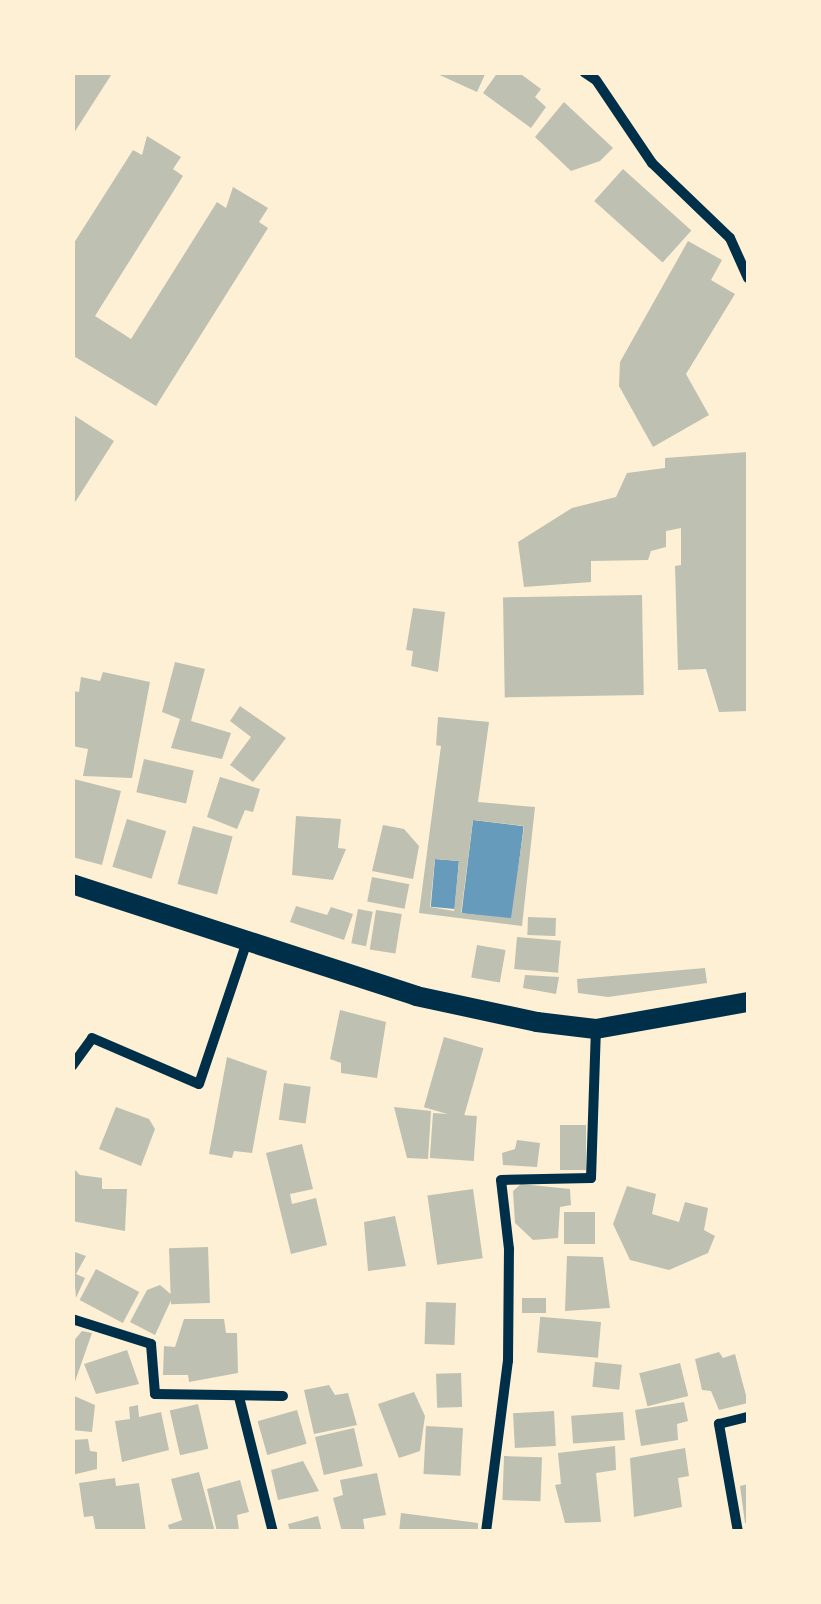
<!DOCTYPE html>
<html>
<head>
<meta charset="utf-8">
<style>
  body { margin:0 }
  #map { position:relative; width:821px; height:1604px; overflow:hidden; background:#fdf0d5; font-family:"Open Sans",sans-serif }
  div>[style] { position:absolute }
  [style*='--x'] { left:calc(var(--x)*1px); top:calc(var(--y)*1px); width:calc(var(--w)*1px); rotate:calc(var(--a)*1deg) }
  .water>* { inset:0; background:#669bbc; transform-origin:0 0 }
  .building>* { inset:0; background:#bec0b2; transform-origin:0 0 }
  .minor>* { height:10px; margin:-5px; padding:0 5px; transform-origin:5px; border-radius:5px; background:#003049 }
  .primary>* { height:20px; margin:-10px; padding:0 10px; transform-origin:10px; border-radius:10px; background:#003049 }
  span { translate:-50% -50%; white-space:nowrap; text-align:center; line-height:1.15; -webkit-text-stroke:8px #fdf0d5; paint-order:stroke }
  .frame { position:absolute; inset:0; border:75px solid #fdf0d5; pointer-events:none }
</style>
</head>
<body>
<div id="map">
  <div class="water">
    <i style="left:473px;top:820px;width:51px;height:94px;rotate:7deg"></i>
    <i style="left:435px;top:859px;width:24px;height:48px;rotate:5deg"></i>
  </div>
  <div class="building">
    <i style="clip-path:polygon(72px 72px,113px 72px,72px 136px)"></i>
    <i style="clip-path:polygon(433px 72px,486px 72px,477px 92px)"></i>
    <i style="clip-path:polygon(498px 72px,518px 72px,541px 89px,535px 97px,546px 107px,531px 128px,483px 93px)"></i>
    <i style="clip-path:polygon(564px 102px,613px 148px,600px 161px,571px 171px,535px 137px)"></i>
    <i style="clip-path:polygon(147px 136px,181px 157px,173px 169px,183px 176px,95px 316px,131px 339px,217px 202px,226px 208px,233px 187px,268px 208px,259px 222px,268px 228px,156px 406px,72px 355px,72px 246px,133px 150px,142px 155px)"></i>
    <i style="left:623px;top:169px;width:92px;height:43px;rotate:42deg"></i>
    <i style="clip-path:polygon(688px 241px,722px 260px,711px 280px,735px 294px,686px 374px,709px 415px,653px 447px,619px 386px,620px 362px)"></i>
    <i style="clip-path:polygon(72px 414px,114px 441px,72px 507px)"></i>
    <i style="clip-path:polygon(748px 452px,748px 711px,719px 712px,706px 669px,678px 670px,675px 566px,681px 565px,681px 528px,666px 531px,666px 547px,651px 551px,648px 560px,591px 561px,591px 582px,524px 587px,518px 542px,572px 508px,616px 497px,627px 473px,665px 468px,665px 458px)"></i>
    <i style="left:642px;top:595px;width:100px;height:139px;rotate:89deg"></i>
    <i style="clip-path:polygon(413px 608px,445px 612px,438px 672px,411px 666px,413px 651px,406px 650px)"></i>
    <i style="clip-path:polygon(175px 662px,205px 669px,191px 721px,231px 733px,222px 759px,171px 748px,180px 719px,162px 712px)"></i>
    <i style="clip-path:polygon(103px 672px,150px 682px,132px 778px,83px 776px,88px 749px,72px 746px,72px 691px,79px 692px,81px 677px,100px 681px)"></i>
    <i style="clip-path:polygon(240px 706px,286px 738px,253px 782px,230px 765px,251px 737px,230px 721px)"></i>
    <i style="clip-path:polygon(evenodd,438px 717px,489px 722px,478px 802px,535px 807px,522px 926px,419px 913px,441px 746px,436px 745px,438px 717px,473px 820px,524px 826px,511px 918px,461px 913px,473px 820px,438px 717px,435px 859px,459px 861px,454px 911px,430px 907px,435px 859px)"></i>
    <i style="left:144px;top:759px;width:51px;height:34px;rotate:13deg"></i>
    <i style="clip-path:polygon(220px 777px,260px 789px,253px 812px,245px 810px,237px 829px,207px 817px)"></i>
    <i style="clip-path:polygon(74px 779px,121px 791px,102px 865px,72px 857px)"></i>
    <i style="clip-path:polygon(296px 816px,341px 819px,338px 848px,346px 849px,333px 880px,292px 875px)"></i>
    <i style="left:127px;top:819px;width:41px;height:50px;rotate:17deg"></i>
    <i style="clip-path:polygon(383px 825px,404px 829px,419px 846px,413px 879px,372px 871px)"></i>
    <i style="left:193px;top:826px;width:41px;height:60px;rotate:15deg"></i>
    <i style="left:372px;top:877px;width:38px;height:25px;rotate:11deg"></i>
    <i style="clip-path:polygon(296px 906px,327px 915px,331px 907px,353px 914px,344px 940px,290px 922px)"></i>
    <i style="left:358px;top:909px;width:15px;height:35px;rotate:11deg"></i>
    <i style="left:376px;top:910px;width:26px;height:40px;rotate:9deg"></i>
    <i style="left:528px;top:917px;width:28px;height:18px;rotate:2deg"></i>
    <i style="left:517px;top:937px;width:44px;height:32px;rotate:5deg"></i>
    <i style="left:477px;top:945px;width:29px;height:33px;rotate:10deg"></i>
    <i style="clip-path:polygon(705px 968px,707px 983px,608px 997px,578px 993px,577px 979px)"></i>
    <i style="clip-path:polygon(525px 975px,559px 977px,556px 994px,523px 988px)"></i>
    <i style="clip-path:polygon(340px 1010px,386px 1022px,377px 1078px,341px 1073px,341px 1063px,330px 1059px)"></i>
    <i style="left:444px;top:1037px;width:41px;height:73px;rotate:16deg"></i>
    <i style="clip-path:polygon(227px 1057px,267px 1071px,252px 1153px,234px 1151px,232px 1158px,209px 1154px)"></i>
    <i style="left:284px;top:1083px;width:27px;height:37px;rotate:8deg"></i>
    <i style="clip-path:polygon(116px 1107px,149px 1119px,155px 1129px,141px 1166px,99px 1149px)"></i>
    <i style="clip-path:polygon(394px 1107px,431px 1111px,428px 1159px,407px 1158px)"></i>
    <i style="left:433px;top:1113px;width:44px;height:45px;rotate:4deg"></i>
    <i style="left:560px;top:1125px;width:26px;height:45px"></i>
    <i style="clip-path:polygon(517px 1140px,540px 1143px,537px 1167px,503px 1165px,502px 1153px,515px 1149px)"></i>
    <i style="clip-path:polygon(302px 1144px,313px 1189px,290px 1194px,292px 1204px,316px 1198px,327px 1245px,291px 1254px,266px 1153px)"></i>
    <i style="clip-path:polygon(72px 1167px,80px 1175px,102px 1178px,102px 1189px,127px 1189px,125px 1231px,72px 1221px)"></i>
    <i style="clip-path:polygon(521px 1184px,570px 1189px,571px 1205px,560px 1207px,558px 1238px,533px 1240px,515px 1223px,513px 1191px)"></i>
    <i style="clip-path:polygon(627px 1186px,656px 1194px,652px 1214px,679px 1222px,685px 1202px,708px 1208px,704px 1230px,715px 1236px,708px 1253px,669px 1270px,630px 1260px,613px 1224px)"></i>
    <i style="left:473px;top:1189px;width:70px;height:46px;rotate:82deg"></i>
    <i style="left:595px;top:1212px;width:32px;height:31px;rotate:90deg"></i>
    <i style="clip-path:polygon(395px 1216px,406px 1266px,368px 1271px,364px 1222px)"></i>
    <i style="left:208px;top:1247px;width:56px;height:39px;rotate:88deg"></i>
    <i style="clip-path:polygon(72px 1251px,86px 1256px,76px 1274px,85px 1278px,76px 1298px)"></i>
    <i style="clip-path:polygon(567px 1256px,603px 1257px,610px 1308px,565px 1311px)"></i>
    <i style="left:96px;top:1269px;width:49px;height:35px;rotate:28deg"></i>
    <i style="clip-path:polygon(160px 1285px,173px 1296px,155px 1335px,130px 1322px,147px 1290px)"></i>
    <i style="left:546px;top:1298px;width:15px;height:24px;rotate:90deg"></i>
    <i style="left:426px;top:1302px;width:30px;height:42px;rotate:2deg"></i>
    <i style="clip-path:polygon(184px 1319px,224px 1319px,226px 1333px,237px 1333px,238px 1373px,189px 1382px,188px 1375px,163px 1375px,164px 1346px,175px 1347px)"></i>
    <i style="left:601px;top:1322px;width:36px;height:61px;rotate:95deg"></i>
    <i style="clip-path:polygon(82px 1331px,92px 1333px,72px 1390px,72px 1343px)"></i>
    <i style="clip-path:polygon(127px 1350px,139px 1384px,96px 1394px,84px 1364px)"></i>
    <i style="clip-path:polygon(719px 1352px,723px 1358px,735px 1354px,748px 1403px,719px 1410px,711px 1391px,702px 1390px,695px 1359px)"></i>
    <i style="left:595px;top:1362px;width:27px;height:25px;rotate:6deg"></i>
    <i style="left:680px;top:1363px;width:34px;height:42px;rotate:76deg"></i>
    <i style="left:461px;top:1373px;width:34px;height:25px;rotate:88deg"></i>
    <i style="clip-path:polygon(329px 1385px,335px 1395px,348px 1393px,357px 1425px,314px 1434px,304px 1390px)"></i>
    <i style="clip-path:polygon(414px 1392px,425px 1416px,420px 1451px,399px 1458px,378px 1404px)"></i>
    <i style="clip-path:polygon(72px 1395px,95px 1405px,92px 1432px,72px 1430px)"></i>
    <i style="clip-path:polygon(684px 1402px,688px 1421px,677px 1424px,678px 1440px,641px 1446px,635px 1410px)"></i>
    <i style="left:198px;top:1404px;width:46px;height:29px;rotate:77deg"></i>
    <i style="clip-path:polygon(138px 1405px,139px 1417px,161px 1412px,169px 1450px,122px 1462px,115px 1421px,130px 1419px,129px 1407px)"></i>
    <i style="left:297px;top:1410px;width:35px;height:41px;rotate:74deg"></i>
    <i style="left:554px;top:1411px;width:35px;height:41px;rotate:87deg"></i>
    <i style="left:623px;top:1412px;width:28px;height:52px;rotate:86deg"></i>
    <i style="left:426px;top:1426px;width:37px;height:48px;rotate:3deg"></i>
    <i style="left:354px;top:1428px;width:39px;height:40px;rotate:77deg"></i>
    <i style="clip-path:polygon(88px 1439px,90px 1451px,97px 1452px,97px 1469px,72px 1475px,72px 1440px)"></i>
    <i style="clip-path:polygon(615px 1446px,616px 1470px,596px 1473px,601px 1522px,565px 1523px,555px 1485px,561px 1484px,558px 1453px)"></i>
    <i style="clip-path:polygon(685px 1448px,689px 1476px,678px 1478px,682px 1507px,634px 1517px,630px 1458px)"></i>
    <i style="left:504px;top:1456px;width:38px;height:44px;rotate:2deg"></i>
    <i style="clip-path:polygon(303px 1461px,319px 1491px,278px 1500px,271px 1470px)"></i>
    <i style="clip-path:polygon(199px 1472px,215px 1532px,170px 1532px,168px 1525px,182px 1520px,171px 1479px)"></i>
    <i style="clip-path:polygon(377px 1473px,386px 1515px,363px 1519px,365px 1532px,342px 1532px,333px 1498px,343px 1495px,340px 1480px)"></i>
    <i style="clip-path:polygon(115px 1478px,116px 1486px,139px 1483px,146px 1532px,96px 1532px,93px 1516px,84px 1517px,79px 1483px)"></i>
    <i style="clip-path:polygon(240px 1480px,249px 1512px,237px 1515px,239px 1530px,217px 1532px,207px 1489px)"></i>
    <i style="clip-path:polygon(748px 1484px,748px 1523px,745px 1523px,740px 1486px)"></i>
    <i style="clip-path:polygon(401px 1513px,478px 1523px,478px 1532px,399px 1532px)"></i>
    <i style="clip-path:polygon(318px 1516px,322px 1532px,290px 1532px,288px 1524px)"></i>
  </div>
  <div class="minor">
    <i style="--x:584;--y:72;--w:14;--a:34"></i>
    <i style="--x:596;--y:80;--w:100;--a:56"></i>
    <i style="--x:652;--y:163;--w:108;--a:43.9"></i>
    <i style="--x:730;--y:238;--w:44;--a:65.8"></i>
    <i style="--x:72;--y:1066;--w:34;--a:-54"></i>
    <i style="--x:92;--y:1038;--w:116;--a:23.3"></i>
    <i style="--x:199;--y:1084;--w:151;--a:-71.4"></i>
    <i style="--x:72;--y:1319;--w:83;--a:17.6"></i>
    <i style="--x:151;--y:1344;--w:50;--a:85.4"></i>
    <i style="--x:155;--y:1394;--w:128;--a:0.9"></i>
    <i style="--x:239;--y:1397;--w:139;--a:75.9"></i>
    <i style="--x:486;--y:1532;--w:172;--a:-82.7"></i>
    <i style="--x:508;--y:1361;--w:112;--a:-89.5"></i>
    <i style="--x:509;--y:1249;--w:69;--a:-96.6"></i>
    <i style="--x:501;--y:1180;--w:90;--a:-1.3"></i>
    <i style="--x:591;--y:1178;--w:149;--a:-88.1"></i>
    <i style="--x:738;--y:1532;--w:110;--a:-100"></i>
    <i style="--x:719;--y:1424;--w:30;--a:-14"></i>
  </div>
  <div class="primary">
    <i style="--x:72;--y:884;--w:362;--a:18"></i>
    <i style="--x:416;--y:996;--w:124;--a:12.1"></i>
    <i style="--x:537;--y:1022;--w:59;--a:6.8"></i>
    <i style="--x:596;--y:1029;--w:154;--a:-10.1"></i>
  </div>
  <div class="frame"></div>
</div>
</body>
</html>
